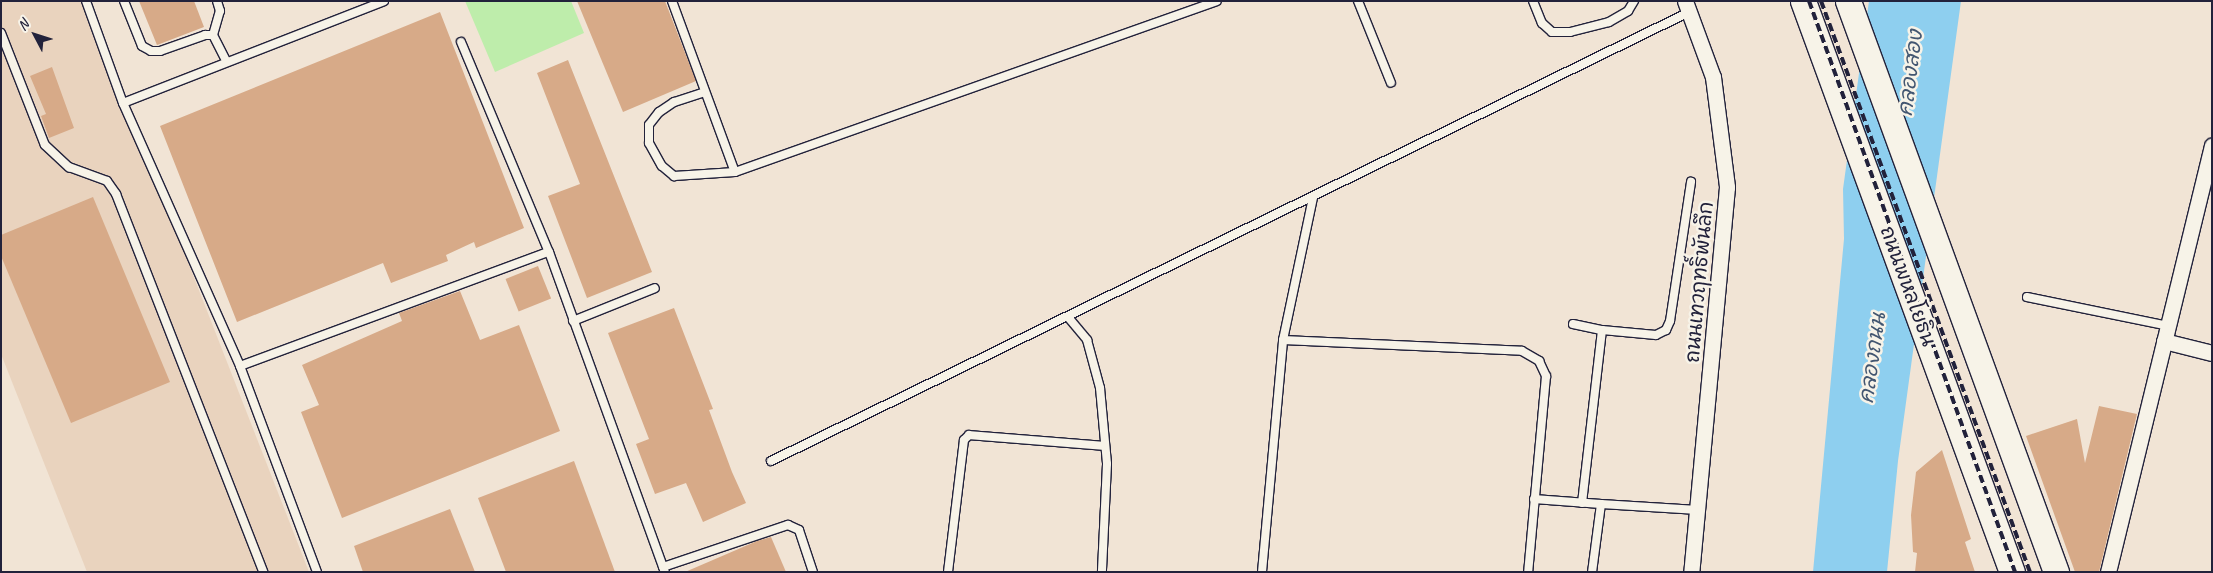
<!DOCTYPE html>
<html>
<head>
<meta charset="utf-8">
<style>
  body { margin:0 }
  #map { position:relative; width:2213px; height:573px; overflow:hidden; background:#f1e4d5; font-family:Caveat,"Playpen Sans Thai",sans-serif }
  div>[style] { position:absolute }
  [style*='--x'] { left:calc(var(--x)*1px); top:calc(var(--y)*1px); width:calc(var(--w)*1px); rotate:calc(var(--a)*1deg) }
  .built>* { inset:0; background:#e9d3be }
  .green>* { inset:0; background:#beedab }
  .water>* { inset:0; background:#8ecfef }
  .building>* { inset:0; background:#d7aa88; transform-origin:0 0 }
  .roads { filter:drop-shadow(1px 0 #22223b) drop-shadow(-1px 0 #22223b) drop-shadow(0 1px #22223b) drop-shadow(0 -1px #22223b) }
  .lane>* { height:8px; margin:-4px; padding:0 4px; transform-origin:4px; border-radius:4px; background:#f7f3e8 }
  .street>* { height:15px; margin:-7.5px; padding:0 7.5px; transform-origin:7.5px; border-radius:7.5px; background:#f7f3e8 }
  .primary>* { height:25px; margin:-12.5px; padding:0 12.5px; transform-origin:12.5px; border-radius:12.5px; background:#f7f3e8 }
  .rail>* { height:4px; margin-top:-2px; transform-origin:0; background:repeating-linear-gradient(90deg,#22223b 0 8px,transparent 0 12px) }
  span { translate:-50% -50%; white-space:nowrap; text-align:center; line-height:1.15; -webkit-text-stroke:5px #f7f3e8; paint-order:stroke }
  .street-label { font-size:20px; color:#22223b }
  .water-label { font-size:21px; color:#425671; font-style:italic }
  .frame { position:absolute; inset:0; border:2px solid #22223b; pointer-events:none }
  .north { position:absolute; left:10px; top:10px; width:50px; height:50px; -webkit-text-stroke:4px #f7f3e8; paint-order:stroke; rotate:310deg; font-size:14px; font-weight:700; line-height:20px; text-align:center; color:#22223b }
  .north::after { content:''; display:block; margin:auto; width:18px; height:22px; background:#22223b; clip-path:polygon(50% 0,100% 100%,50% 72%,0 100%) }
</style>
</head>
<body>
<div id="map">
  <div class="built">
    <i style="clip-path:polygon(1px 1px,86px 1px,309px 572px,87px 572px,1px 354px)"></i>
  </div>
  <div class="green">
    <i style="clip-path:polygon(465px 1px,571px 1px,584px 33px,495px 72px)"></i>
  </div>
  <div class="water">
    <i style="clip-path:polygon(1869px 1px,1961px 1px,1898px 461px,1887px 572px,1813px 572px,1844px 239px,1843px 189px)"></i>
  </div>
  <div class="building">
    <i style="clip-path:polygon(139px 1px,194px 1px,204px 27px,157px 45px)"></i>
    <i style="clip-path:polygon(577px 1px,665px 1px,696px 81px,623px 112px)"></i>
    <i style="clip-path:polygon(440px 12px,524px 228px,476px 248px,474px 242px,446px 255px,448px 261px,391px 283px,383px 263px,237px 322px,160px 126px)"></i>
    <i style="clip-path:polygon(568px 60px,652px 272px,587px 298px,548px 196px,580px 184px,537px 73px)"></i>
    <i style="clip-path:polygon(52px 67px,74px 128px,49px 138px,41px 116px,46px 114px,30px 76px)"></i>
    <i style="clip-path:polygon(93px 197px,170px 382px,71px 423px,1px 256px,1px 235px)"></i>
    <i style="left:538px;top:266px;width:35px;height:35px;rotate:68deg"></i>
    <i style="clip-path:polygon(460px 291px,480px 340px,519px 325px,560px 431px,342px 518px,301px 412px,319px 405px,302px 365px,402px 321px,399px 313px)"></i>
    <i style="clip-path:polygon(674px 308px,713px 409px,709px 410px,732px 472px,746px 503px,703px 522px,686px 483px,655px 494px,636px 444px,649px 439px,608px 333px)"></i>
    <i style="clip-path:polygon(2099px 406px,2137px 414px,2099px 572px,2075px 572px,2026px 436px,2077px 419px,2085px 463px)"></i>
    <i style="clip-path:polygon(1942px 450px,1971px 539px,1965px 542px,1975px 572px,1915px 572px,1917px 553px,1913px 552px,1911px 515px,1916px 472px)"></i>
    <i style="clip-path:polygon(574px 461px,615px 572px,506px 572px,478px 498px)"></i>
    <i style="clip-path:polygon(450px 509px,475px 572px,363px 572px,354px 546px)"></i>
    <i style="clip-path:polygon(771px 537px,786px 572px,685px 572px,757px 541px)"></i>
  </div>
  <div class="roads">
    <div class="lane">
      <i style="--x:86;--y:1;--w:109;--a:70.1"></i>
      <i style="--x:123;--y:103;--w:280;--a:-21.3"></i>
      <i style="--x:124;--y:1;--w:48;--a:68.2"></i>
      <i style="--x:142;--y:46;--w:10;--a:29"></i>
      <i style="--x:151;--y:51;--w:9;--a:0"></i>
      <i style="--x:160;--y:51;--w:48;--a:-19.6"></i>
      <i style="--x:205;--y:35;--w:8;--a:0"></i>
      <i style="--x:213;--y:35;--w:30;--a:63"></i>
      <i style="--x:672;--y:1;--w:182;--a:69.8"></i>
      <i style="--x:735;--y:172;--w:511;--a:-19.53"></i>
      <i style="--x:1358;--y:1;--w:88;--a:68.1"></i>
      <i style="--x:1533;--y:1;--w:24;--a:68"></i>
      <i style="--x:1542;--y:23;--w:13;--a:42"></i>
      <i style="--x:1552;--y:32;--w:18;--a:0"></i>
      <i style="--x:1570;--y:32;--w:40;--a:-14.4"></i>
      <i style="--x:1609;--y:22;--w:22;--a:-30"></i>
      <i style="--x:1628;--y:11;--w:12;--a:-59"></i>
      <i style="--x:1;--y:33;--w:120;--a:68.6"></i>
      <i style="--x:45;--y:145;--w:33;--a:43"></i>
      <i style="--x:69;--y:167;--w:40;--a:20.2"></i>
      <i style="--x:107;--y:181;--w:16;--a:55"></i>
      <i style="--x:116;--y:194;--w:406;--a:68.7"></i>
      <i style="--x:213;--y:35;--w:25;--a:-74"></i>
      <i style="--x:220;--y:11;--w:10;--a:-107"></i>
      <i style="--x:461;--y:42;--w:228;--a:67.3"></i>
      <i style="--x:705;--y:92;--w:33;--a:162"></i>
      <i style="--x:674;--y:102;--w:18;--a:146"></i>
      <i style="--x:659;--y:112;--w:16;--a:128"></i>
      <i style="--x:649;--y:125;--w:18;--a:90"></i>
      <i style="--x:649;--y:143;--w:26;--a:61"></i>
      <i style="--x:662;--y:166;--w:16;--a:40"></i>
      <i style="--x:674;--y:176;--w:61;--a:-3.8"></i>
      <i style="--x:123;--y:103;--w:288;--a:66"></i>
      <i style="--x:240;--y:366;--w:220;--a:69.5"></i>
      <i style="--x:2027;--y:297;--w:144;--a:11.6"></i>
      <i style="--x:1068;--y:317;--w:30;--a:50"></i>
      <i style="--x:1087;--y:340;--w:50;--a:74.8"></i>
      <i style="--x:1100;--y:388;--w:76;--a:84.7"></i>
      <i style="--x:1107;--y:464;--w:108;--a:92.7"></i>
      <i style="--x:573;--y:321;--w:88;--a:-21.9"></i>
      <i style="--x:1573;--y:324;--w:30;--a:12"></i>
      <i style="--x:1283;--y:340;--w:239;--a:2.6"></i>
      <i style="--x:1522;--y:351;--w:20;--a:30"></i>
      <i style="--x:1539;--y:361;--w:17;--a:65"></i>
      <i style="--x:1546;--y:376;--w:197;--a:95.2"></i>
      <i style="--x:240;--y:366;--w:329;--a:-20.3"></i>
      <i style="--x:549;--y:252;--w:340;--a:70.1"></i>
      <i style="--x:771;--y:461;--w:1022;--a:-26.06"></i>
      <i style="--x:1534;--y:499;--w:67;--a:4.3"></i>
      <i style="--x:1601;--y:504;--w:69;--a:97.5"></i>
      <i style="--x:1582;--y:503;--w:174;--a:-83.4"></i>
      <i style="--x:1602;--y:330;--w:54;--a:5.3"></i>
      <i style="--x:1656;--y:335;--w:11;--a:-27"></i>
      <i style="--x:1666;--y:330;--w:10;--a:-66"></i>
      <i style="--x:1670;--y:321;--w:141;--a:-81.4"></i>
      <i style="--x:1601;--y:504;--w:97;--a:3.5"></i>
      <i style="--x:663;--y:567;--w:132;--a:-18.6"></i>
      <i style="--x:788;--y:525;--w:12;--a:24"></i>
      <i style="--x:799;--y:530;--w:44;--a:71.6"></i>
      <i style="--x:948;--y:572;--w:133;--a:-83.1"></i>
      <i style="--x:964;--y:440;--w:7;--a:-45"></i>
      <i style="--x:969;--y:435;--w:136;--a:4.6"></i>
      <i style="--x:1262;--y:572;--w:233;--a:-84.8"></i>
      <i style="--x:1283;--y:340;--w:145;--a:-78.1"></i>
    </div>
    <div class="street">
      <i style="--x:1685;--y:1;--w:81;--a:69.8"></i>
      <i style="--x:1713;--y:77;--w:111;--a:82.7"></i>
      <i style="--x:1727;--y:187;--w:387;--a:95.3"></i>
      <i style="--x:2164;--y:341;--w:49;--a:14"></i>
      <i style="--x:2108;--y:572;--w:439;--a:-76.3"></i>
    </div>
    <div class="primary">
      <i style="--x:1803;--y:1;--w:608;--a:69.9"></i>
      <i style="--x:1848;--y:1;--w:608;--a:69.98"></i>
    </div>
  </div>
  <div class="rail">
    <i style="--x:1809;--y:1;--w:607;--a:70.16"></i>
    <i style="--x:1821;--y:1;--w:608;--a:69.9"></i>
  </div>
  <div class="street-label">
    <span style="left:1699px;top:282px;rotate:-85deg">ถนนเทวฤทธิ์พันลึก</span>
    <span style="left:1908px;top:286px;rotate:70deg">ถนนพหลโยธิน</span>
  </div>
  <div class="water-label">
    <span style="left:1910px;top:73px;rotate:-83deg">คลองสอง</span>
    <span style="left:1872px;top:358px;rotate:-82deg">คลองถนน</span>
  </div>
  <div class="frame"></div>
  <div class="north">N</div>
</div>
</body>
</html>
